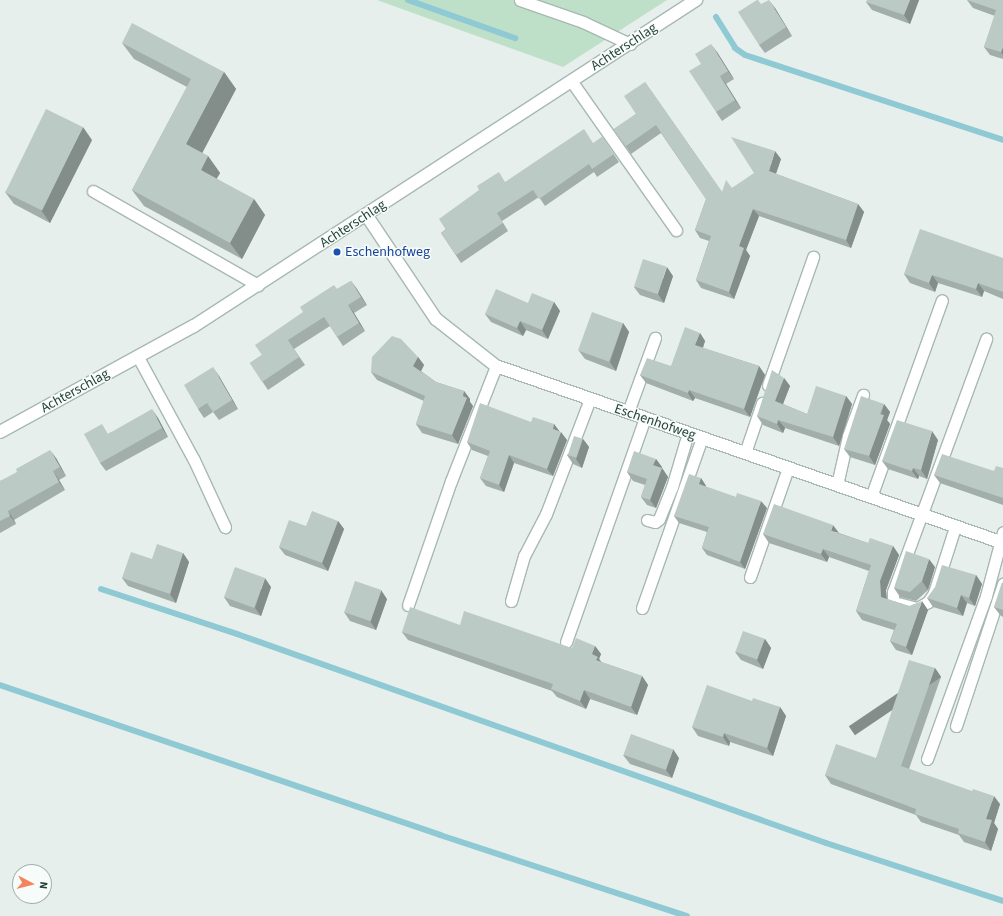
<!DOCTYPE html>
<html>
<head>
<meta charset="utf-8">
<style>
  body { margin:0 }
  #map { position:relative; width:1003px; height:916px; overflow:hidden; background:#e6efeb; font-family:"Source Sans 3",sans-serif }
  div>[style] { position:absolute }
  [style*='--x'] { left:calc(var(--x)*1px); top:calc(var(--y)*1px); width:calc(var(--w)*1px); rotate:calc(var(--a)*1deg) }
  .green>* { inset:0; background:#bfe0c8 }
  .stream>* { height:6px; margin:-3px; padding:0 3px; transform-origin:3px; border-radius:3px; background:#8ec9d4 }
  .roads { filter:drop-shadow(1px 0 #a8b8b2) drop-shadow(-1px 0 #a8b8b2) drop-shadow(0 1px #a8b8b2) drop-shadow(0 -1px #a8b8b2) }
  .lane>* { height:11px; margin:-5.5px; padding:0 5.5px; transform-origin:5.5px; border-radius:5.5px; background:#fff }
  .street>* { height:12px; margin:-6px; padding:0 6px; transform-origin:6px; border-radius:6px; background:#fff }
  .wall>* { inset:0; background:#a1aea9 }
  .shaded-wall>* { inset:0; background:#838d89; transform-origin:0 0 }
  .building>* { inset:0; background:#bbcac4; transform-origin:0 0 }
  .dots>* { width:11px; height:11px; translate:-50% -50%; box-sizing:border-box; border:2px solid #f7fbf9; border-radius:50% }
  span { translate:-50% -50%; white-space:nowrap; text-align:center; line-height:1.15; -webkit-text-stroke:3px #f7fbf9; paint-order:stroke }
  .street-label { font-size:14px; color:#24423a }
  .transit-label { font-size:14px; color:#164399 }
  .left { translate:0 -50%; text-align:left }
  .north { position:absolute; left:12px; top:864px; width:40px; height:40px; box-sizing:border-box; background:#f7fbf9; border:1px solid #a3b1ad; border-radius:50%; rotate:97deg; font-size:11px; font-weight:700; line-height:16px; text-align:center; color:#24423a }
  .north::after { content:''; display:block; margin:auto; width:14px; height:18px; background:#f4845f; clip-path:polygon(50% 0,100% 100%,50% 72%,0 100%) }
</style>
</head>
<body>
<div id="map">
  <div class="green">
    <i style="clip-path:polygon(377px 0,667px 0,563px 67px)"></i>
  </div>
  <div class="stream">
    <i style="--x:408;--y:0;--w:114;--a:19.6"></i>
    <i style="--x:716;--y:17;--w:36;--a:58"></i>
    <i style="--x:735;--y:48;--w:12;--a:35"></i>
    <i style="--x:745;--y:55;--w:272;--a:18.2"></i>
    <i style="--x:101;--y:589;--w:143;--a:18.3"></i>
    <i style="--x:237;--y:634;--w:625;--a:19.54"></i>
    <i style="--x:826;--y:843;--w:186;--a:18.1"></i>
    <i style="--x:0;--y:685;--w:465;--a:18.8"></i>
    <i style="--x:440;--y:835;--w:260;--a:18.2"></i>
  </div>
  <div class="roads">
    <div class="lane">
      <i style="--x:520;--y:0;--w:67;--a:19.2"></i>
      <i style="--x:583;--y:22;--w:52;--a:25.1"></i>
      <i style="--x:572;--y:82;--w:181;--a:54.9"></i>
      <i style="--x:93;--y:191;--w:190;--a:29.7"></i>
      <i style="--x:138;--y:357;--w:117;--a:61.5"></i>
      <i style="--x:194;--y:460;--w:74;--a:65.2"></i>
      <i style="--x:768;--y:385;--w:136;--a:-70.6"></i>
      <i style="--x:628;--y:412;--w:79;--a:-70"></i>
      <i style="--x:745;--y:453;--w:53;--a:-71.2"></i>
      <i style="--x:837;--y:485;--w:50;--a:-77.3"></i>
      <i style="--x:848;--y:436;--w:44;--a:-69.9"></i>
      <i style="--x:871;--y:497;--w:209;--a:-70.2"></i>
      <i style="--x:647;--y:520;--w:8;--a:14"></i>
      <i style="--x:655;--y:522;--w:5;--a:-37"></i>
      <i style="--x:659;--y:519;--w:35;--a:-68"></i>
      <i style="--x:672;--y:487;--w:56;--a:-73.5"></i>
      <i style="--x:955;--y:527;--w:69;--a:107.7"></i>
      <i style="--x:934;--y:593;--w:11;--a:124"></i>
      <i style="--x:928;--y:602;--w:13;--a:151"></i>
      <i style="--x:917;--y:608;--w:25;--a:-166"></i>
      <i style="--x:893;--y:602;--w:10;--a:-90"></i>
      <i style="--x:893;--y:592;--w:270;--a:-69.8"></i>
      <i style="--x:750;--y:577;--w:115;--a:-70.8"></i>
      <i style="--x:511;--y:601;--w:47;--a:-73.9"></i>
      <i style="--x:524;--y:556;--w:47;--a:-62.4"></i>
      <i style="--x:546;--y:514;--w:123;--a:-69.1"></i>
      <i style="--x:408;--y:605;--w:131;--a:-70.9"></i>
      <i style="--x:451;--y:481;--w:123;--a:-68.6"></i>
      <i style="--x:642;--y:608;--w:180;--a:-70.6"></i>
      <i style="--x:566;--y:642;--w:238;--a:-70.6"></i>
      <i style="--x:956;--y:726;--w:150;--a:-71.7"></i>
      <i style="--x:927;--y:759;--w:173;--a:-70.1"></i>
      <i style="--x:986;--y:596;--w:66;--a:-75.1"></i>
    </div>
    <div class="street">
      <i style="--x:367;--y:216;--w:124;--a:56.2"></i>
      <i style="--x:436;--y:319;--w:76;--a:38.1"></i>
      <i style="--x:496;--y:366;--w:537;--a:19.24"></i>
      <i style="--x:0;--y:432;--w:221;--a:-28.7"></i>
      <i style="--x:194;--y:326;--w:599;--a:-33"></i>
    </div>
  </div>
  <div class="wall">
    <i style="clip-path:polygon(919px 0,910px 24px,872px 10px,866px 2px)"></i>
    <i style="clip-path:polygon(967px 0,1003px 0,1003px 59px,990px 55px,984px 47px,995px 16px,973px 8px)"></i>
    <i style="clip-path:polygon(761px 4px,775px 8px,792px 36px,765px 53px,759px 45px)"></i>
    <i style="clip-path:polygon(122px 43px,224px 72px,236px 89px,202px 153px,208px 156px,220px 173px,216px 179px,254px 199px,265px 215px,242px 259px,144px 206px,132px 190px,187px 87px,134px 59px)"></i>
    <i style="clip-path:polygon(717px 52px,734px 79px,726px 84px,741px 108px,722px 121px,716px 112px)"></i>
    <i style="clip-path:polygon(645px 82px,722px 192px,732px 188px,781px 159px,776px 174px,858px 204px,864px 212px,851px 248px,759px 216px,746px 250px,750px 256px,734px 299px,701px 288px,696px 280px,709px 241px,700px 238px,695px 230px,706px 199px,661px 133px,631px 154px,614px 129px,636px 114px)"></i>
    <i style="clip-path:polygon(602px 137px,619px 162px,597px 177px,594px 172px,545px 206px,539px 197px,502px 221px,508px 231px,461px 263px,441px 233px,506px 182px,594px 143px)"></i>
    <i style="clip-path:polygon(92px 140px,50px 223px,14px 204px,5px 192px)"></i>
    <i style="clip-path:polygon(1003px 258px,1003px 299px,984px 291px,982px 297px,938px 283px,935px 292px,910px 283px,904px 274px)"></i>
    <i style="clip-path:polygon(673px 276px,664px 303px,640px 295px,634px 287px)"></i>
    <i style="clip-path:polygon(351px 281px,367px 305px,354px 313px,365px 331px,343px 346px,330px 326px,294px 349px,305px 365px,268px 390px,250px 363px,262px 355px,337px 289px)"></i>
    <i style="clip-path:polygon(554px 302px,560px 311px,548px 339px,526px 330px,523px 336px,491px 322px,485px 314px,528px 303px)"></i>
    <i style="clip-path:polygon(623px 323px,629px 332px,616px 371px,585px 359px,579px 351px)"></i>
    <i style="clip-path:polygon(700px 333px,705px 341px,703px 348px,759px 366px,765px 375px,750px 417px,695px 398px,693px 401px,646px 383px,640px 375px,671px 366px)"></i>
    <i style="clip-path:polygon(418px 357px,424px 365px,421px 371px,436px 382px,464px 391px,470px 399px,470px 402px,473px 406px,458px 444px,422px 433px,416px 424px,424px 401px,377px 380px,371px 372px)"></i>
    <i style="clip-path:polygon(219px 376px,238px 409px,219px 420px,213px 412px,204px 418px,198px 409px)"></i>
    <i style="clip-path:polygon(784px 378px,790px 386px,783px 404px,807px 414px,846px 396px,852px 404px,839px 446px,785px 428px,783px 433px,763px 425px,757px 416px)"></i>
    <i style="clip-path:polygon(884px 404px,890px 412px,887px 420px,890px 424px,875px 465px,850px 457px,844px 449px)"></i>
    <i style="clip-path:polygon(158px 418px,168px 437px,106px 471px,100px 463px,109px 433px)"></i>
    <i style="clip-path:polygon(531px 422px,554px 424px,559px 431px,567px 440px,553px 476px,514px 463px,504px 492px,486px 486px,480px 478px,488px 456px,472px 450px,467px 442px)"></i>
    <i style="clip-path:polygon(583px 439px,589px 447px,582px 468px,573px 464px,567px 455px)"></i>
    <i style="clip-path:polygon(938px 440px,927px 479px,919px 476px,918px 479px,888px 469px,882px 461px)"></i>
    <i style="clip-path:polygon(56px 458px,66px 476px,59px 480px,65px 490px,14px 520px,16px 524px,0 533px,0 481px)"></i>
    <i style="clip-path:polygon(656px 459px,668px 477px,656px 508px,647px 505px,641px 497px,645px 485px,633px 481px,627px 472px)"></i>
    <i style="clip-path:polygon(1003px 468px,1003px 505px,940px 483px,934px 475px,994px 471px)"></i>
    <i style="clip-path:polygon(701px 478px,706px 486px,706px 487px,767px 508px,745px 569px,707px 555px,702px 548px,707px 532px,679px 523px,674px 516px)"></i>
    <i style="clip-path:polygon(338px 521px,344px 529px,328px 571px,285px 555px,279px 547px,306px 526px)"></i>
    <i style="clip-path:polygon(839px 533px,868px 543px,893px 546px,899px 555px,886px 590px,887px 599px,909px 606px,928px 610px,912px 655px,896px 650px,890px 641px,894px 630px,862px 620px,856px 611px,869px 571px,829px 557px,827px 562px,769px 543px,763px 534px)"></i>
    <i style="clip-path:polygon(183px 553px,189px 562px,176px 603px,128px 586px,122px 578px,152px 559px)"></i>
    <i style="clip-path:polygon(935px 567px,928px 590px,916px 601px,900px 597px,894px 588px)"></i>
    <i style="clip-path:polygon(976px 575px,982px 584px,975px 606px,967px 603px,963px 616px,933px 607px,927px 598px)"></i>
    <i style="clip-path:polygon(1003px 583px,1003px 617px,1000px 615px,994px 607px)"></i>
    <i style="clip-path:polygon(271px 587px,261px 616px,230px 606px,224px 597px)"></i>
    <i style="clip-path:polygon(387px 599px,376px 630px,350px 621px,344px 612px)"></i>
    <i style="clip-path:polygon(460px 625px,572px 648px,595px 646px,601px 654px,599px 659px,601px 662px,642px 676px,648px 685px,637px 715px,590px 699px,586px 709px,557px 697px,552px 691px,408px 640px,402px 632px)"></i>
    <i style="clip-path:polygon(765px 639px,771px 648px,763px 669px,741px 660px,735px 652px)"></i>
    <i style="clip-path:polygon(935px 668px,941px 677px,909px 769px,1000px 804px,994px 823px,998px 829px,991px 851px,964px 842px,959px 835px,921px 822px,916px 815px,831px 784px,825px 775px,876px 758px)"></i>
    <i style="clip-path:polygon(752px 701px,780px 707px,786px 716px,773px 756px,730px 742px,729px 746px,698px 736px,692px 727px)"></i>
    <i style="clip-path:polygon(623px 755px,679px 758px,672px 778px,630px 764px)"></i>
  </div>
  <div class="shaded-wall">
    <i style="clip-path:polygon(769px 0,775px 8px,792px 36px,786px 27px)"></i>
    <i style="clip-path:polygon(910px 0,919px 0,910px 24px,904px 15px)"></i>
    <i style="clip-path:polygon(711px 44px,717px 52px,734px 79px,728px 71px)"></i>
    <i style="clip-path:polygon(1003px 47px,1003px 55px,1001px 52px)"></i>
    <i style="clip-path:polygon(224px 72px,236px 89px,198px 161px,186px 144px)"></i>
    <i style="clip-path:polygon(720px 76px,726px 84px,741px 108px,735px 100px)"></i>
    <i style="clip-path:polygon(83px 127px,92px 140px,50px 223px,41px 210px)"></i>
    <i style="clip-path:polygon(775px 151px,781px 159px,774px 179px,769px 171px)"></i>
    <i style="clip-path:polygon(208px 156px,220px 173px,212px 187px,201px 170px)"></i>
    <i style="clip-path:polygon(254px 199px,265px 215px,242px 259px,230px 243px)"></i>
    <i style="clip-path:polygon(858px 204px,864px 212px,851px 248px,846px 240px)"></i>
    <i style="clip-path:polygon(753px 209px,759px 216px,746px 250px,750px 256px,734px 299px,729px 292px,739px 246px)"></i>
    <i style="clip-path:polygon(667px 267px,673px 276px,664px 303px,658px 294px)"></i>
    <i style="clip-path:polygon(932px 275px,938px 283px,935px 292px,929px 283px)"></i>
    <i style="clip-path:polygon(351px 281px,357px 289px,367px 305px,361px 297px)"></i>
    <i style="clip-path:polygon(978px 283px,984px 291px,982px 297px,976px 289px)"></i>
    <i style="clip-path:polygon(554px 302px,560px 311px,548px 339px,542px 330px)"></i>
    <i style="clip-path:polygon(348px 305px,354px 313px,365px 331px,359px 323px)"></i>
    <i style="clip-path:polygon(520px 321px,526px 330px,523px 336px,517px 328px)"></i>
    <i style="clip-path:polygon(623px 323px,629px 332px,616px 371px,610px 362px)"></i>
    <i style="clip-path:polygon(700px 333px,705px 341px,701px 353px,695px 345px)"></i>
    <i style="clip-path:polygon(418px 357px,424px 365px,419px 375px,413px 366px)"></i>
    <i style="clip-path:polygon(759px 366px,765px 375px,750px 417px,744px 409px)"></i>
    <i style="clip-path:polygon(213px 367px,219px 376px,238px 409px,232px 400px)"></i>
    <i style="clip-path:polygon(784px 378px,790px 386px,781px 409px,775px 401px)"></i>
    <i style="clip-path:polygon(689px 390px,695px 398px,693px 401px,688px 393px)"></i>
    <i style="clip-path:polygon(464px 391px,470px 399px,470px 402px,473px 406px,458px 444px,452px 435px)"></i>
    <i style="clip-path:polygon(846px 396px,852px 404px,839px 446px,833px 437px)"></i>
    <i style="clip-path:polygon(884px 404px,890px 412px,887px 420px,890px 424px,875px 465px,869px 456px)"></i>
    <i style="clip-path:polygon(152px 409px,158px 418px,168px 437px,162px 428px)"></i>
    <i style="clip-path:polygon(778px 420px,785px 428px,783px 433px,777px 424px)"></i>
    <i style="clip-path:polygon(554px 424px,560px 432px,553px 429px)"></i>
    <i style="clip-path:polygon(932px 431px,938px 440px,927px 479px,921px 470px)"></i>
    <i style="clip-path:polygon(561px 432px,567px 440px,553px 476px,547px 469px)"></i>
    <i style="clip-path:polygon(583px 439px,589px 447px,582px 468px,576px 459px)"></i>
    <i style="clip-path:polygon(50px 450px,56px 458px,66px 476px,60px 467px)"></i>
    <i style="clip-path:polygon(509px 455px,514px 463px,504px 492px,499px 485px)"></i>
    <i style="clip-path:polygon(656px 459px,662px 467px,659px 474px,653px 465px)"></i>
    <i style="clip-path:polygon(662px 468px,668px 477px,656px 508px,650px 500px)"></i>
    <i style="clip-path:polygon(913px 468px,919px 476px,918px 479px,912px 471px)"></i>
    <i style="clip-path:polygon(53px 471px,59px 480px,65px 490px,59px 482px)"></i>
    <i style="clip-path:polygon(701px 478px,706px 486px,704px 492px,699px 484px)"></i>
    <i style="clip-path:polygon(761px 501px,767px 508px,745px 569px,740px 562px)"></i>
    <i style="clip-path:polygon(8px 511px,14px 520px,16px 524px,10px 516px)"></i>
    <i style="clip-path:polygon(338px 521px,344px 529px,328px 571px,322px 563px)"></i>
    <i style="clip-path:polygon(833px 525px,839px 533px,831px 531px)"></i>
    <i style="clip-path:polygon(893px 546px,899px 555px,886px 590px,887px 605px,881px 597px,880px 581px)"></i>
    <i style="clip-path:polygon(823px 549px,829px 557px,827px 562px,821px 554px)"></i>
    <i style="clip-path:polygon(183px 553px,189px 562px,176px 603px,170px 594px)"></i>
    <i style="clip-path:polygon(929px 559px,935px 567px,928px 590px,922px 581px)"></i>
    <i style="clip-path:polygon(976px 575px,982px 584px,975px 606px,969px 598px)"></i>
    <i style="clip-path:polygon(265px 578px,271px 587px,261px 616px,255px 608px)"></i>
    <i style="clip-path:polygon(381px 590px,387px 599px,376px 630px,370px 621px)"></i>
    <i style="clip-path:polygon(961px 595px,967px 603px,963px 616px,957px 608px)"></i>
    <i style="clip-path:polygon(922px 601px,928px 610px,912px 655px,906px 647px)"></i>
    <i style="clip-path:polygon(765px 639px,771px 648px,763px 669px,757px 660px)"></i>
    <i style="clip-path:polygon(595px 646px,601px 654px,599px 659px,604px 665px,602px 669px,592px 654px)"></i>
    <i style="left:935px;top:668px;width:11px;height:104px;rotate:56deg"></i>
    <i style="clip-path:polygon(642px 676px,648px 685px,637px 715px,631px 707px)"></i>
    <i style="clip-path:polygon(584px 690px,590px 699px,586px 709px,580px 701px)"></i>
    <i style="clip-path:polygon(780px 707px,786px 716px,773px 756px,767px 748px)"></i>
    <i style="clip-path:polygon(724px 733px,730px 742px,729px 746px,723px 737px)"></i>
    <i style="clip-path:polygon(673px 749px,679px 758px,672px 778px,666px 770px)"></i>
    <i style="clip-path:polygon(994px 796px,1000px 804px,994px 823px,998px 829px,991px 851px,985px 842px,986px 819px)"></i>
  </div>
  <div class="building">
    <i style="clip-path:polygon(757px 0,758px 0,761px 4px,769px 0,786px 27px,759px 45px,738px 12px)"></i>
    <i style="clip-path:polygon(867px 0,910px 0,904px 15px,866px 2px)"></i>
    <i style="clip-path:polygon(967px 0,1003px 0,1003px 47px,1001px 52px,984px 47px,996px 10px)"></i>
    <i style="clip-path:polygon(132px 23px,224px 72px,186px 144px,208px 156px,201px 170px,254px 199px,230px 243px,132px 190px,191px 79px,122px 43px)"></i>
    <i style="clip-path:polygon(711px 44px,728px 71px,720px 76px,735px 100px,716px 112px,689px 71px,701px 64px,695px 54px)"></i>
    <i style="clip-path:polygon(645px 82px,722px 192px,726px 180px,732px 188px,754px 173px,731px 137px,775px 151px,769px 171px,858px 204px,846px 240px,753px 209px,739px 246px,744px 248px,729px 292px,696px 280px,711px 236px,695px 230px,706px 199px,656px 125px,626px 146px,614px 129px,636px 114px,624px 96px)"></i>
    <i style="left:46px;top:109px;width:41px;height:93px;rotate:26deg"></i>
    <i style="clip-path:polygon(584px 129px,593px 143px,602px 137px,614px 154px,592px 169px,589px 164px,539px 199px,533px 190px,497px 213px,503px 223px,456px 255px,441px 233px,446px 230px,439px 219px,479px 190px,477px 186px,499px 172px,505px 182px)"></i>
    <i style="clip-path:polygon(920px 229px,1003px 258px,1003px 292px,978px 283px,976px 289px,932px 275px,929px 283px,904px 274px)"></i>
    <i style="left:643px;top:259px;width:25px;height:29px;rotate:18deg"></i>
    <i style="clip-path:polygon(351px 281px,361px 297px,348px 305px,359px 323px,337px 337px,324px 317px,288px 340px,299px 357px,262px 382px,250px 363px,262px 355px,255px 345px,303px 312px,300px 307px,334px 285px,337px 289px)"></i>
    <i style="clip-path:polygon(496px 289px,528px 303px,532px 293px,554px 302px,542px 330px,520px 321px,517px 328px,485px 314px)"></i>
    <i style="left:592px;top:312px;width:33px;height:41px;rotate:20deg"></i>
    <i style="clip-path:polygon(685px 327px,700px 333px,695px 345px,759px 366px,744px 409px,689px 390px,688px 393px,640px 375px,647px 358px,671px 366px)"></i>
    <i style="clip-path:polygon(392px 336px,401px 339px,418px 357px,413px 366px,436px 382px,464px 391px,463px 396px,467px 398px,452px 435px,416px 424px,425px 396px,371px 372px,372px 357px)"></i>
    <i style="clip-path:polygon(213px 367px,232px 400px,213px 412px,207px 403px,198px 409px,184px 385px)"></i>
    <i style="clip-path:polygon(772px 370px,784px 378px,775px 401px,807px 414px,816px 386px,846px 396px,833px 437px,778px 420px,777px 424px,757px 416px)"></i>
    <i style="clip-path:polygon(861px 396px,884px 404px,880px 414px,884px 415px,869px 456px,844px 449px)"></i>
    <i style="clip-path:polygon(480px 403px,531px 422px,533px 417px,554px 424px,553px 429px,561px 432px,547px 469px,509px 455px,499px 485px,480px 478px,490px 451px,467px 442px)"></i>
    <i style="clip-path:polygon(152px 409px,162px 428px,100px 463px,84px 434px,102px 424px,108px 434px)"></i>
    <i style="clip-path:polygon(897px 420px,932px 431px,921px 470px,913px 468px,912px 471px,882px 461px)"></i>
    <i style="left:574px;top:436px;width:9px;height:20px;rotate:18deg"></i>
    <i style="clip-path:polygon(50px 450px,60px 467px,53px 471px,59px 482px,8px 511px,10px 516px,0 521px,0 481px,17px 472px,16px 469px)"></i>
    <i style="clip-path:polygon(634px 451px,656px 459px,653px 465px,662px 468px,650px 500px,641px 497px,647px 479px,627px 472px)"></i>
    <i style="clip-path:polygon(942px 454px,994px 471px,996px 466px,1003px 468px,1003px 498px,934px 475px)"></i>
    <i style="clip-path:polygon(689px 474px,701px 478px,699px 484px,736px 497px,737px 493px,761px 501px,740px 562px,702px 548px,709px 527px,674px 516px)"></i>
    <i style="clip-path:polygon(774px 504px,833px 525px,831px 531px,868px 543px,870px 538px,893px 546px,880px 581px,881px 597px,909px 606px,922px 601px,906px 647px,890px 641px,897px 624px,856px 611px,871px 565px,823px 549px,821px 554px,763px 534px)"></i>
    <i style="clip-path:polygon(312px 511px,338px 521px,322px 563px,279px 547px,289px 520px,306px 526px)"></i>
    <i style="clip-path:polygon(157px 544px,183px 553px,170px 594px,122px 578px,131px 552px,152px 559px)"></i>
    <i style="clip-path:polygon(906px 551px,929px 559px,922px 581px,910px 592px,894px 588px)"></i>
    <i style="clip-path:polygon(942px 565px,976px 575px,969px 598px,961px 595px,957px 608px,927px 598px,935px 587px)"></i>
    <i style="left:235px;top:567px;width:32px;height:32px;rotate:20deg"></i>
    <i style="left:355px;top:581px;width:28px;height:33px;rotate:19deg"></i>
    <i style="clip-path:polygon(1002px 582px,1003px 583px,1003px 610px,994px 607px)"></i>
    <i style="clip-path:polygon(410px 607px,460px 625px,464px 611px,572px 648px,576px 638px,595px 646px,592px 654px,598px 657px,596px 660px,642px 676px,631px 707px,584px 690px,580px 701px,551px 689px,553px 684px,402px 632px)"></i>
    <i style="left:743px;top:631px;width:23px;height:22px;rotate:20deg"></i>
    <i style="clip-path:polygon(909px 660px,935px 668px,901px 766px,972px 791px,973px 789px,994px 796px,986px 819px,992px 820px,985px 842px,958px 833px,959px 829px,915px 814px,916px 809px,825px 775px,836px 744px,876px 758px)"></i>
    <i style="clip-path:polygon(707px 685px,752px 701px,753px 698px,780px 707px,767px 748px,724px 733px,723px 737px,692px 727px)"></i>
    <i style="left:631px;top:734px;width:45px;height:22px;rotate:20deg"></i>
  </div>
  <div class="dots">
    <i style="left:337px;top:252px;background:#1a4fb4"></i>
  </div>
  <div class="street-label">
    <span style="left:624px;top:47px;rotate:-33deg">Achterschlag</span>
    <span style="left:353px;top:224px;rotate:-33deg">Achterschlag</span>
    <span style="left:75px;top:391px;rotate:-29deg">Achterschlag</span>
    <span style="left:655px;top:422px;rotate:19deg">Eschenhofweg</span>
  </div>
  <div class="transit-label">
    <span class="left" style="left:345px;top:252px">Eschenhofweg</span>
  </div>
  <div class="north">N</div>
</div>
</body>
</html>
